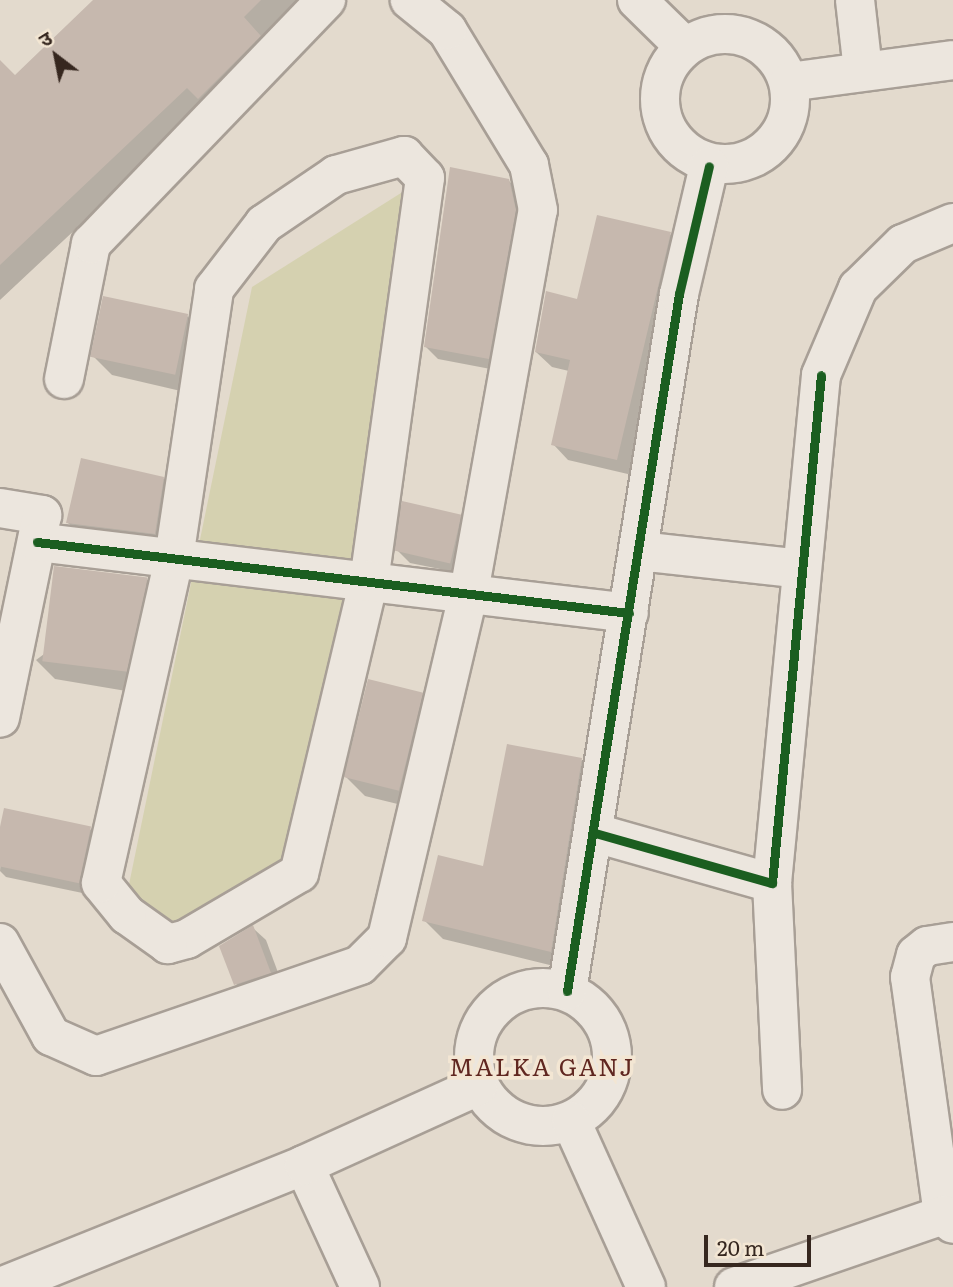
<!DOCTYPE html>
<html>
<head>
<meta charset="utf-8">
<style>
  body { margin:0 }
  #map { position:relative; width:953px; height:1287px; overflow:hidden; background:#e3dacd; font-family:Literata,"Noto Sans Devanagari",serif }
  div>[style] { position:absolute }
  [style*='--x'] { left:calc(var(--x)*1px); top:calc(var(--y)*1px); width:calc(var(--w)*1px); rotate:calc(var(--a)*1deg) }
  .green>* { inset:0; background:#d5d1b0 }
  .shadow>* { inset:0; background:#0003 }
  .building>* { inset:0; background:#c6b8ae; transform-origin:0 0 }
  .roads { filter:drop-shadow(2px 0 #a89f96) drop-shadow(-2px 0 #a89f96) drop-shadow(0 2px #a89f96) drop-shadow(0 -2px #a89f96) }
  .minor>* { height:38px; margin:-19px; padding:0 19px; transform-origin:19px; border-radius:19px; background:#ece6de }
  .minor>.ring { margin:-19px; padding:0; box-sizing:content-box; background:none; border:38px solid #ece6de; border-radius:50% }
  .cycleway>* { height:9px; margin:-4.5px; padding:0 4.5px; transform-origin:4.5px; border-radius:4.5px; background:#1b5e20 }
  span { translate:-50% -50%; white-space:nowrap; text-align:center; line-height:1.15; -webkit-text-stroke:7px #f3e6d3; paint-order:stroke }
  .neighbourhood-label { font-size:24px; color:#602720; letter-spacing:2px }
  .north { position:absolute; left:21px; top:21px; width:70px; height:70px; -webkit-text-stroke:5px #f3e6d3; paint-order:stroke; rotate:328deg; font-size:19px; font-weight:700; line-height:28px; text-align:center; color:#36271f }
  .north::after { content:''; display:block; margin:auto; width:24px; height:32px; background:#36271f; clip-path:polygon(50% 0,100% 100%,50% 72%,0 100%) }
  .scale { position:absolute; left:704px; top:1235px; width:107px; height:32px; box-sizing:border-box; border:4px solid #36271f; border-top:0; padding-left:9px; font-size:21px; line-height:24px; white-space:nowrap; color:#36271f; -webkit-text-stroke:5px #f3e6d3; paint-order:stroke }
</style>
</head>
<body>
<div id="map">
  <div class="green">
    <i style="clip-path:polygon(439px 169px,303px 860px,173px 938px,126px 899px,252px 287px)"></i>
  </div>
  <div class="shadow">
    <i style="clip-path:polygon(95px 0,299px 0,261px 37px,279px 56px,207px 106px,0 300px,0 62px,15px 77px)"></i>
    <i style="clip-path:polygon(509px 181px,522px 194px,501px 371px,438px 359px,425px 346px)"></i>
    <i style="clip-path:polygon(670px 234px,685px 249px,632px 475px,568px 460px,553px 444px,569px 371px,552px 367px,536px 352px)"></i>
    <i style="clip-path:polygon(187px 316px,206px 335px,198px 395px,112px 375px,93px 356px)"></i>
    <i style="clip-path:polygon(163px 478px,176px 491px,168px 546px,81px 536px,68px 523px)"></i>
    <i style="clip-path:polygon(460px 516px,473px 529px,465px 574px,410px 563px,397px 550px)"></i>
    <i style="clip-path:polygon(146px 579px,165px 598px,144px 694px,55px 679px,36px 660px)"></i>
    <i style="clip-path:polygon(422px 695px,441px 714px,418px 809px,365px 796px,346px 777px)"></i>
    <i style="clip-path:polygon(581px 760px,600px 779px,570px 970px,443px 939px,424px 920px,484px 868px)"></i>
    <i style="clip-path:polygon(5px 810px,90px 829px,103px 842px,92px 895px,6px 877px,0 871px)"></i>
    <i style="clip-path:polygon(253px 928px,266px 940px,283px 986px,249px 997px,236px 984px)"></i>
  </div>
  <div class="building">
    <i style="clip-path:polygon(93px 0,261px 0,244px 17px,261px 36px,198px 99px,187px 88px,0 265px,0 60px,15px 75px)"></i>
    <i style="clip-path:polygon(450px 167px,509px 179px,516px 210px,489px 359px,424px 347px)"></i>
    <i style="clip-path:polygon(597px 215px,671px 232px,617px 460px,551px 445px,570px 360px,535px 352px,546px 291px,577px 299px)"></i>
    <i style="left:103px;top:296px;width:87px;height:62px;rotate:12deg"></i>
    <i style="clip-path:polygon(81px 458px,164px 477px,155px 534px,66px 523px)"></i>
    <i style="left:402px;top:501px;width:61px;height:50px;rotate:13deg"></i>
    <i style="left:54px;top:566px;width:94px;height:96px;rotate:7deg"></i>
    <i style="left:368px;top:679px;width:57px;height:101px;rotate:14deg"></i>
    <i style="clip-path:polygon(507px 744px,582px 758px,551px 952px,422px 921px,438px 855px,483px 866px)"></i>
    <i style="left:4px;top:808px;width:89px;height:58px;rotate:12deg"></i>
    <i style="clip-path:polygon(253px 925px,271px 973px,234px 985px,219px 946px)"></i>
  </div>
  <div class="roads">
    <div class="minor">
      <i style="--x:637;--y:0;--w:67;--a:44.4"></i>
      <i style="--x:855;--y:0;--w:70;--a:83.5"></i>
      <i class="ring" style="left:660px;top:34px;width:92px;height:92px"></i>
      <i style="--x:789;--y:82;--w:165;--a:-7.6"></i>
      <i style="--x:404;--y:156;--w:30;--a:46"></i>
      <i style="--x:425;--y:178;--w:406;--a:97.9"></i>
      <i style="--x:369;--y:580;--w:301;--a:103.4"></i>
      <i style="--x:299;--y:873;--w:130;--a:149.5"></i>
      <i style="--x:187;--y:939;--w:20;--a:165"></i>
      <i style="--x:168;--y:944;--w:50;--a:-144.7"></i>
      <i style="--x:127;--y:915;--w:41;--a:-129.1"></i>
      <i style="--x:101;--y:883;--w:333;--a:-77.3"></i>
      <i style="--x:174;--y:558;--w:272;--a:-81.5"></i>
      <i style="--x:214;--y:289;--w:82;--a:-52.4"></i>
      <i style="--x:264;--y:224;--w:87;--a:-34.2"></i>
      <i style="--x:336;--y:175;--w:71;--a:-15.6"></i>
      <i style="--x:64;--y:379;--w:138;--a:-78.7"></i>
      <i style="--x:91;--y:244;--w:339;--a:-46.1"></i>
      <i style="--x:0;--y:508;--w:43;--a:9.5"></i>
      <i style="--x:42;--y:515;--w:207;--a:101.7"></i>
      <i style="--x:37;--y:542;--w:596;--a:6.84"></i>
      <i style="--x:639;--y:551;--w:163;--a:6.3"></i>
      <i style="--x:595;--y:833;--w:184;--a:15.8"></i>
      <i style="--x:772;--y:883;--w:510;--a:-84.49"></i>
      <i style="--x:821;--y:375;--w:95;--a:-67"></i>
      <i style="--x:858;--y:288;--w:63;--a:-44.4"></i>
      <i style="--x:903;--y:244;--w:54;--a:-22.8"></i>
      <i style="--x:772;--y:883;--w:207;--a:87.2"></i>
      <i style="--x:953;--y:942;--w:26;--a:171"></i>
      <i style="--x:927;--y:946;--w:14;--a:141"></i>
      <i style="--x:916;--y:955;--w:23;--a:105"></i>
      <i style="--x:910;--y:977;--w:240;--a:82.1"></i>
      <i style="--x:943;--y:1215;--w:13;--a:42"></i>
      <i style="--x:0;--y:943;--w:106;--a:61.3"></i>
      <i style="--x:51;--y:1036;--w:49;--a:24"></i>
      <i style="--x:96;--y:1056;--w:279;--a:-19"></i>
      <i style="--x:360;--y:965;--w:38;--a:-45"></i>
      <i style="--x:387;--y:938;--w:356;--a:-76.7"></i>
      <i style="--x:469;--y:592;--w:388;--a:-79.8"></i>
      <i style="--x:538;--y:210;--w:46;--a:-101.3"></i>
      <i style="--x:529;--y:165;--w:158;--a:-121.3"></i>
      <i style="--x:447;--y:30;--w:48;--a:-141"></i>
      <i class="ring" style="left:474px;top:988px;width:100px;height:100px"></i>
      <i style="--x:567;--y:991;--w:706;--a:-80.87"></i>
      <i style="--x:679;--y:294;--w:131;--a:-76.8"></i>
      <i style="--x:571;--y:1121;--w:182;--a:65.7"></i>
      <i style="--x:304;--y:1165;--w:134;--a:65.3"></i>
      <i style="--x:1;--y:1287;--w:327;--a:-21.9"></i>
      <i style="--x:304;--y:1165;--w:191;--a:-24.4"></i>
      <i style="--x:734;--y:1287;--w:221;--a:-19"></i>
    </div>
  </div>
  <div class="cycleway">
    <i style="--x:37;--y:542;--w:596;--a:6.84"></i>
    <i style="--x:595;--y:833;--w:184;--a:15.8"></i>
    <i style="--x:772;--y:883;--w:510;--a:-84.49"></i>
    <i style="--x:567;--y:991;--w:706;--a:-80.87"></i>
    <i style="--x:679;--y:294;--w:131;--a:-76.8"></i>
  </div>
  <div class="neighbourhood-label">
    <span style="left:542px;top:1066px">MALKA GANJ</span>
  </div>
  <div class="north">उ</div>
  <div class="scale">20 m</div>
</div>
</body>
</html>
